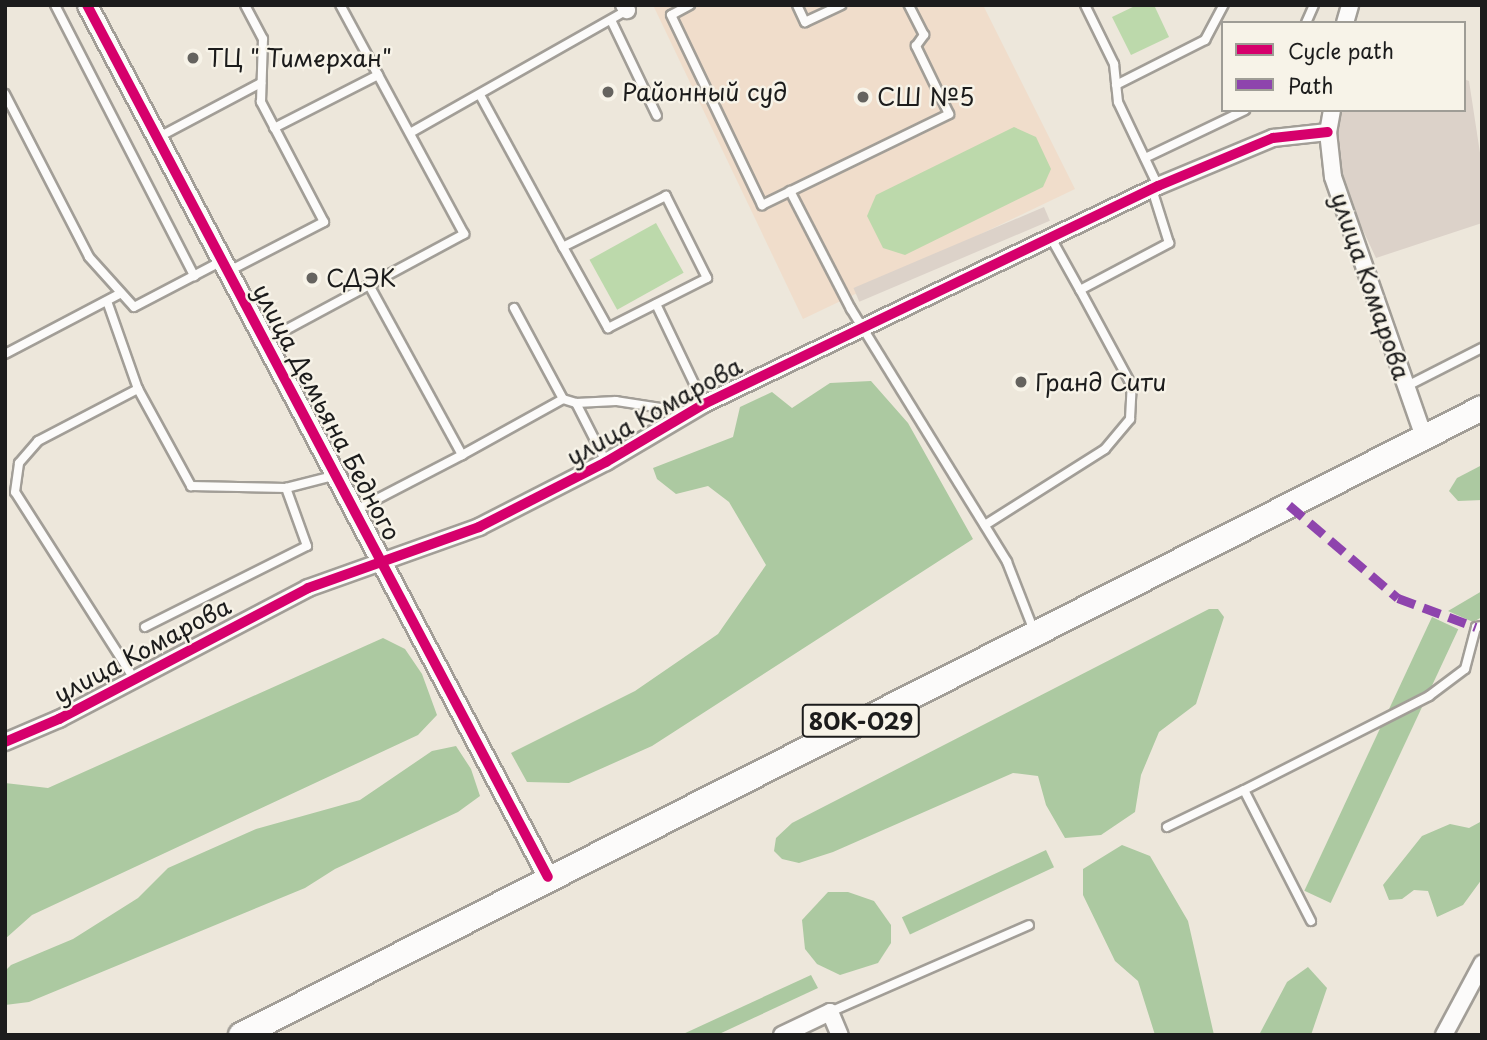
<!DOCTYPE html>
<html>
<head>
<meta charset="utf-8">
<style>
  body { margin:0 }
  #map { position:relative; width:1487px; height:1040px; overflow:hidden; background:#ede7db; font-family:"Playpen Sans",sans-serif }
  div>[style] { position:absolute }
  [style*='--x'] { left:calc(var(--x)*1px); top:calc(var(--y)*1px); width:calc(var(--w)*1px); rotate:calc(var(--a)*1deg) }
  .built>* { inset:0; background:#f0ddcb }
  .industrial>* { inset:0; background:#dcd2c9; transform-origin:0 0 }
  .green>* { inset:0; background:#bcd9ab; transform-origin:0 0 }
  .forest>* { inset:0; background:#acc9a1; transform-origin:0 0 }
  .roads { filter:drop-shadow(2px 0 #a29e97) drop-shadow(-2px 0 #a29e97) drop-shadow(0 2px #a29e97) drop-shadow(0 -2px #a29e97) }
  .service>* { height:8px; margin:-4px; padding:0 4px; transform-origin:4px; border-radius:4px; background:#fcfbfa }
  .minor>* { height:16px; margin:-8px; padding:0 8px; transform-origin:8px; border-radius:8px; background:#fcfbfa }
  .tertiary>* { height:19px; margin:-9.5px; padding:0 9.5px; transform-origin:9.5px; border-radius:9.5px; background:#fcfbfa }
  .primary>* { height:24px; margin:-12px; padding:0 12px; transform-origin:12px; border-radius:12px; background:#fcfbfa }
  .quiet>* { height:9px; margin-top:-4.5px; transform-origin:0; background:repeating-linear-gradient(90deg,#8e44ad 0 18px,transparent 0 27px) }
  .cycleway>* { height:10px; margin:-5px; padding:0 5px; transform-origin:5px; border-radius:5px; background:#d6006c }
  .dots>* { width:19px; height:19px; translate:-50% -50%; box-sizing:border-box; border:4px solid #f7f3e8; border-radius:50% }
  span { translate:-50% -50%; white-space:nowrap; text-align:center; line-height:1.15; -webkit-text-stroke:5px #f7f3e8; paint-order:stroke }
  .shield-label span { padding:2px 5px; background:#f7f3e8; border:2px solid; border-radius:5px; -webkit-text-stroke-width:0 }
  .shield-label { font-size:23px; color:#1c1c1c; font-weight:700 }
  .poi-label { font-size:24px; color:#1c1c1c }
  .left { translate:0 -50%; text-align:left }
  .street-label { font-size:24px; color:#1c1c1c }
  .frame { position:absolute; inset:0; border:7px solid #1c1c1c; pointer-events:none }
  .legend { position:absolute; left:1221px; top:21px; width:245px; height:91px; box-sizing:border-box; background:#f7f3e8; border:2px solid #9f9d96; margin:0; padding:9px 12px; list-style:none; font-size:21px; color:#1c1c1c }
  .legend li { display:flex; align-items:center; gap:14px; height:35px }
  .legend b { width:35px; border:2px solid #9f9d96 }
</style>
</head>
<body>
<div id="map">
  <div class="built">
    <i style="clip-path:polygon(653px 5px,983px 5px,1075px 189px,803px 319px)"></i>
  </div>
  <div class="industrial">
    <i style="clip-path:polygon(1464px 79px,1469px 81px,1482px 166px,1482px 223px,1376px 258px,1345px 192px,1331px 121px,1333px 110px,1464px 110px)"></i>
    <i style="left:1044px;top:207px;width:15px;height:207px;rotate:67deg"></i>
  </div>
  <div class="green">
    <i style="clip-path:polygon(1137px 5px,1154px 5px,1169px 37px,1131px 55px,1112px 17px)"></i>
    <i style="clip-path:polygon(1014px 127px,1036px 137px,1051px 169px,1043px 187px,905px 255px,883px 248px,867px 216px,876px 195px)"></i>
    <i style="left:656px;top:223px;width:57px;height:76px;rotate:61deg"></i>
  </div>
  <div class="forest">
    <i style="clip-path:polygon(871px 381px,908px 423px,973px 539px,652px 746px,569px 783px,527px 782px,511px 753px,635px 691px,718px 634px,766px 565px,729px 502px,708px 486px,676px 494px,657px 479px,653px 468px,733px 437px,740px 407px,772px 392px,792px 408px,830px 383px)"></i>
    <i style="clip-path:polygon(1482px 465px,1482px 500px,1458px 501px,1449px 491px,1457px 478px)"></i>
    <i style="clip-path:polygon(1482px 591px,1482px 617px,1473px 622px,1448px 611px)"></i>
    <i style="clip-path:polygon(1209px 609px,1218px 609px,1224px 617px,1196px 704px,1159px 732px,1141px 775px,1135px 812px,1101px 835px,1065px 838px,1046px 805px,1038px 776px,1013px 773px,833px 852px,799px 863px,782px 859px,774px 851px,776px 838px,792px 823px)"></i>
    <i style="left:1432px;top:617px;width:29px;height:302px;rotate:25deg"></i>
    <i style="clip-path:polygon(383px 638px,405px 649px,422px 674px,437px 715px,418px 735px,32px 915px,5px 939px,5px 783px,48px 788px)"></i>
    <i style="clip-path:polygon(456px 746px,471px 769px,480px 796px,458px 812px,335px 869px,305px 888px,29px 1002px,5px 1005px,5px 971px,11px 965px,73px 939px,138px 898px,168px 868px,256px 829px,360px 800px,432px 751px)"></i>
    <i style="clip-path:polygon(1482px 821px,1482px 879px,1463px 905px,1437px 917px,1428px 891px,1414px 890px,1402px 899px,1389px 900px,1383px 885px,1422px 836px,1450px 824px,1469px 828px)"></i>
    <i style="clip-path:polygon(1122px 845px,1150px 856px,1188px 921px,1214px 1035px,1155px 1035px,1138px 981px,1115px 961px,1083px 895px,1083px 869px)"></i>
    <i style="left:1046px;top:850px;width:19px;height:159px;rotate:65deg"></i>
    <i style="clip-path:polygon(828px 892px,848px 892px,874px 901px,891px 925px,891px 943px,878px 963px,840px 975px,817px 964px,805px 949px,802px 920px)"></i>
    <i style="clip-path:polygon(1308px 967px,1327px 988px,1311px 1035px,1259px 1035px,1287px 982px)"></i>
    <i style="clip-path:polygon(811px 975px,818px 988px,717px 1035px,681px 1035px)"></i>
  </div>
  <div class="roads">
    <div class="service">
      <i style="--x:55;--y:5;--w:305;--a:62.8"></i>
      <i style="--x:690;--y:5;--w:21;--a:152"></i>
      <i style="--x:671;--y:15;--w:211;--a:64.4"></i>
      <i style="--x:762;--y:205;--w:208;--a:-25.9"></i>
      <i style="--x:949;--y:114;--w:76;--a:-115.9"></i>
      <i style="--x:916;--y:46;--w:14;--a:-54"></i>
      <i style="--x:924;--y:35;--w:34;--a:-117"></i>
      <i style="--x:797;--y:5;--w:19;--a:65"></i>
      <i style="--x:805;--y:22;--w:40;--a:-25"></i>
      <i style="--x:1085;--y:5;--w:66;--a:63.8"></i>
      <i style="--x:1114;--y:64;--w:38;--a:84"></i>
      <i style="--x:1118;--y:102;--w:93;--a:64.5"></i>
      <i style="--x:611;--y:20;--w:106;--a:64.4"></i>
      <i style="--x:1306;--y:23;--w:20;--a:-66"></i>
      <i style="--x:1116;--y:85;--w:100;--a:-26.8"></i>
      <i style="--x:1205;--y:40;--w:40;--a:-62"></i>
      <i style="--x:5;--y:94;--w:183;--a:62.7"></i>
      <i style="--x:89;--y:257;--w:67;--a:48"></i>
      <i style="--x:134;--y:307;--w:99;--a:-27.6"></i>
      <i style="--x:480;--y:95;--w:173;--a:61.4"></i>
      <i style="--x:563;--y:247;--w:93;--a:60.9"></i>
      <i style="--x:608;--y:328;--w:111;--a:-26.8"></i>
      <i style="--x:707;--y:278;--w:92;--a:-116.6"></i>
      <i style="--x:666;--y:196;--w:115;--a:153.7"></i>
      <i style="--x:274;--y:128;--w:117;--a:-27"></i>
      <i style="--x:410;--y:133;--w:249;--a:-29.5"></i>
      <i style="--x:157;--y:138;--w:118;--a:-27.9"></i>
      <i style="--x:1145;--y:158;--w:111;--a:-25.6"></i>
      <i style="--x:790;--y:191;--w:133;--a:62.7"></i>
      <i style="--x:851;--y:309;--w:297;--a:58.3"></i>
      <i style="--x:1007;--y:562;--w:74;--a:68.6"></i>
      <i style="--x:1051;--y:238;--w:60;--a:60.9"></i>
      <i style="--x:1080;--y:290;--w:101;--a:-27.8"></i>
      <i style="--x:1169;--y:243;--w:57;--a:-107.5"></i>
      <i style="--x:229;--y:271;--w:107;--a:-27.3"></i>
      <i style="--x:324;--y:222;--w:136;--a:-117.7"></i>
      <i style="--x:261;--y:102;--w:63;--a:-88.2"></i>
      <i style="--x:263;--y:39;--w:38;--a:-118"></i>
      <i style="--x:369;--y:285;--w:194;--a:61.3"></i>
      <i style="--x:462;--y:455;--w:115;--a:-29"></i>
      <i style="--x:563;--y:399;--w:14;--a:17"></i>
      <i style="--x:576;--y:403;--w:66;--a:63"></i>
      <i style="--x:107;--y:301;--w:93;--a:70.6"></i>
      <i style="--x:656;--y:304;--w:111;--a:64.4"></i>
      <i style="--x:514;--y:308;--w:103;--a:61.7"></i>
      <i style="--x:267;--y:340;--w:224;--a:-28.3"></i>
      <i style="--x:464;--y:234;--w:260;--a:-118.4"></i>
      <i style="--x:5;--y:354;--w:131;--a:-27.7"></i>
      <i style="--x:1407;--y:386;--w:84;--a:-26.9"></i>
      <i style="--x:576;--y:403;--w:40;--a:-2.9"></i>
      <i style="--x:616;--y:401;--w:72;--a:8.8"></i>
      <i style="--x:356;--y:510;--w:119;--a:-27.4"></i>
      <i style="--x:985;--y:525;--w:142;--a:-32.3"></i>
      <i style="--x:1105;--y:449;--w:39;--a:-50"></i>
      <i style="--x:1130;--y:419;--w:33;--a:-87"></i>
      <i style="--x:1132;--y:386;--w:109;--a:-118.4"></i>
      <i style="--x:145;--y:627;--w:181;--a:-26.6"></i>
      <i style="--x:307;--y:546;--w:62;--a:-109.9"></i>
      <i style="--x:133;--y:677;--w:219;--a:-122.5"></i>
      <i style="--x:15;--y:492;--w:29;--a:-82"></i>
      <i style="--x:19;--y:463;--w:29;--a:-49"></i>
      <i style="--x:38;--y:441;--w:113;--a:-27.5"></i>
      <i style="--x:138;--y:389;--w:111;--a:61.3"></i>
      <i style="--x:191;--y:486;--w:95;--a:1.2"></i>
      <i style="--x:286;--y:488;--w:53;--a:-14.3"></i>
      <i style="--x:1167;--y:827;--w:85;--a:-25.7"></i>
      <i style="--x:1311;--y:921;--w:147;--a:-117.1"></i>
      <i style="--x:1244;--y:790;--w:208;--a:-26.9"></i>
      <i style="--x:1429;--y:696;--w:45;--a:-36.9"></i>
      <i style="--x:1465;--y:669;--w:43;--a:-75.3"></i>
      <i style="--x:1476;--y:627;--w:6;--a:-9"></i>
      <i style="--x:830;--y:1012;--w:217;--a:-23.6"></i>
    </div>
    <div class="minor">
      <i style="--x:624;--y:5;--w:6;--a:59"></i>
      <i style="--x:1345;--y:23;--w:19;--a:-74"></i>
      <i style="--x:1332;--y:110;--w:22;--a:100"></i>
      <i style="--x:1328;--y:132;--w:45;--a:83.7"></i>
      <i style="--x:1333;--y:177;--w:275;--a:70.7"></i>
      <i style="--x:5;--y:742;--w:59;--a:-23.1"></i>
      <i style="--x:59;--y:719;--w:281;--a:-27.7"></i>
      <i style="--x:308;--y:588;--w:182;--a:-19.6"></i>
      <i style="--x:479;--y:527;--w:143;--a:-27.1"></i>
      <i style="--x:606;--y:462;--w:114;--a:-30.6"></i>
      <i style="--x:704;--y:404;--w:504;--a:-25.65"></i>
      <i style="--x:1158;--y:186;--w:125;--a:-22.7"></i>
      <i style="--x:1273;--y:138;--w:55;--a:-6.2"></i>
      <i style="--x:782;--y:1035;--w:53;--a:-25.6"></i>
      <i style="--x:830;--y:1012;--w:25;--a:67"></i>
      <i style="--x:1444;--y:1035;--w:81;--a:-61.8"></i>
    </div>
    <div class="tertiary">
      <i style="--x:87;--y:5;--w:986;--a:62.14"></i>
    </div>
    <div class="primary">
      <i style="--x:241;--y:1035;--w:1390;--a:-26.8"></i>
    </div>
  </div>
  <div class="quiet">
    <i style="--x:1289;--y:505;--w:143;--a:40.5"></i>
    <i style="--x:1398;--y:598;--w:83;--a:20.4"></i>
  </div>
  <div class="cycleway">
    <i style="--x:87;--y:5;--w:986;--a:62.14"></i>
    <i style="--x:5;--y:742;--w:59;--a:-23.1"></i>
    <i style="--x:59;--y:719;--w:281;--a:-27.7"></i>
    <i style="--x:308;--y:588;--w:182;--a:-19.6"></i>
    <i style="--x:479;--y:527;--w:143;--a:-27.1"></i>
    <i style="--x:606;--y:462;--w:114;--a:-30.6"></i>
    <i style="--x:704;--y:404;--w:504;--a:-25.65"></i>
    <i style="--x:1158;--y:186;--w:125;--a:-22.7"></i>
    <i style="--x:1273;--y:138;--w:55;--a:-6.2"></i>
  </div>
  <div class="dots">
    <i style="left:193px;top:58px;background:#65635f"></i>
    <i style="left:608px;top:92px;background:#65635f"></i>
    <i style="left:863px;top:97px;background:#65635f"></i>
    <i style="left:312px;top:278px;background:#65635f"></i>
    <i style="left:1021px;top:382px;background:#65635f"></i>
  </div>
  <div class="shield-label">
    <span style="left:861px;top:721px">80К-029</span>
  </div>
  <div class="poi-label">
    <span class="left" style="left:207px;top:58px">ТЦ " Тимерхан"</span>
    <span class="left" style="left:622px;top:92px">Районный суд</span>
    <span class="left" style="left:877px;top:97px">СШ №5</span>
    <span class="left" style="left:326px;top:278px">СДЭК</span>
    <span class="left" style="left:1035px;top:382px">Гранд Сити</span>
  </div>
  <div class="street-label">
    <span style="left:1371px;top:286px;rotate:71deg">улица Комарова</span>
    <span style="left:654px;top:411px;rotate:-29deg">улица Комарова</span>
    <span style="left:327px;top:412px;rotate:62deg">улица Демьяна Бедного</span>
    <span style="left:142px;top:650px;rotate:-28deg">улица Комарова</span>
  </div>
  <div class="frame"></div>
  <ul class="legend">
  <li><b style="height:9px;background:#d6006c"></b>Cycle path</li>
  <li><b style="height:9px;background:#8e44ad"></b>Path</li>
  </ul>
</div>
</body>
</html>
